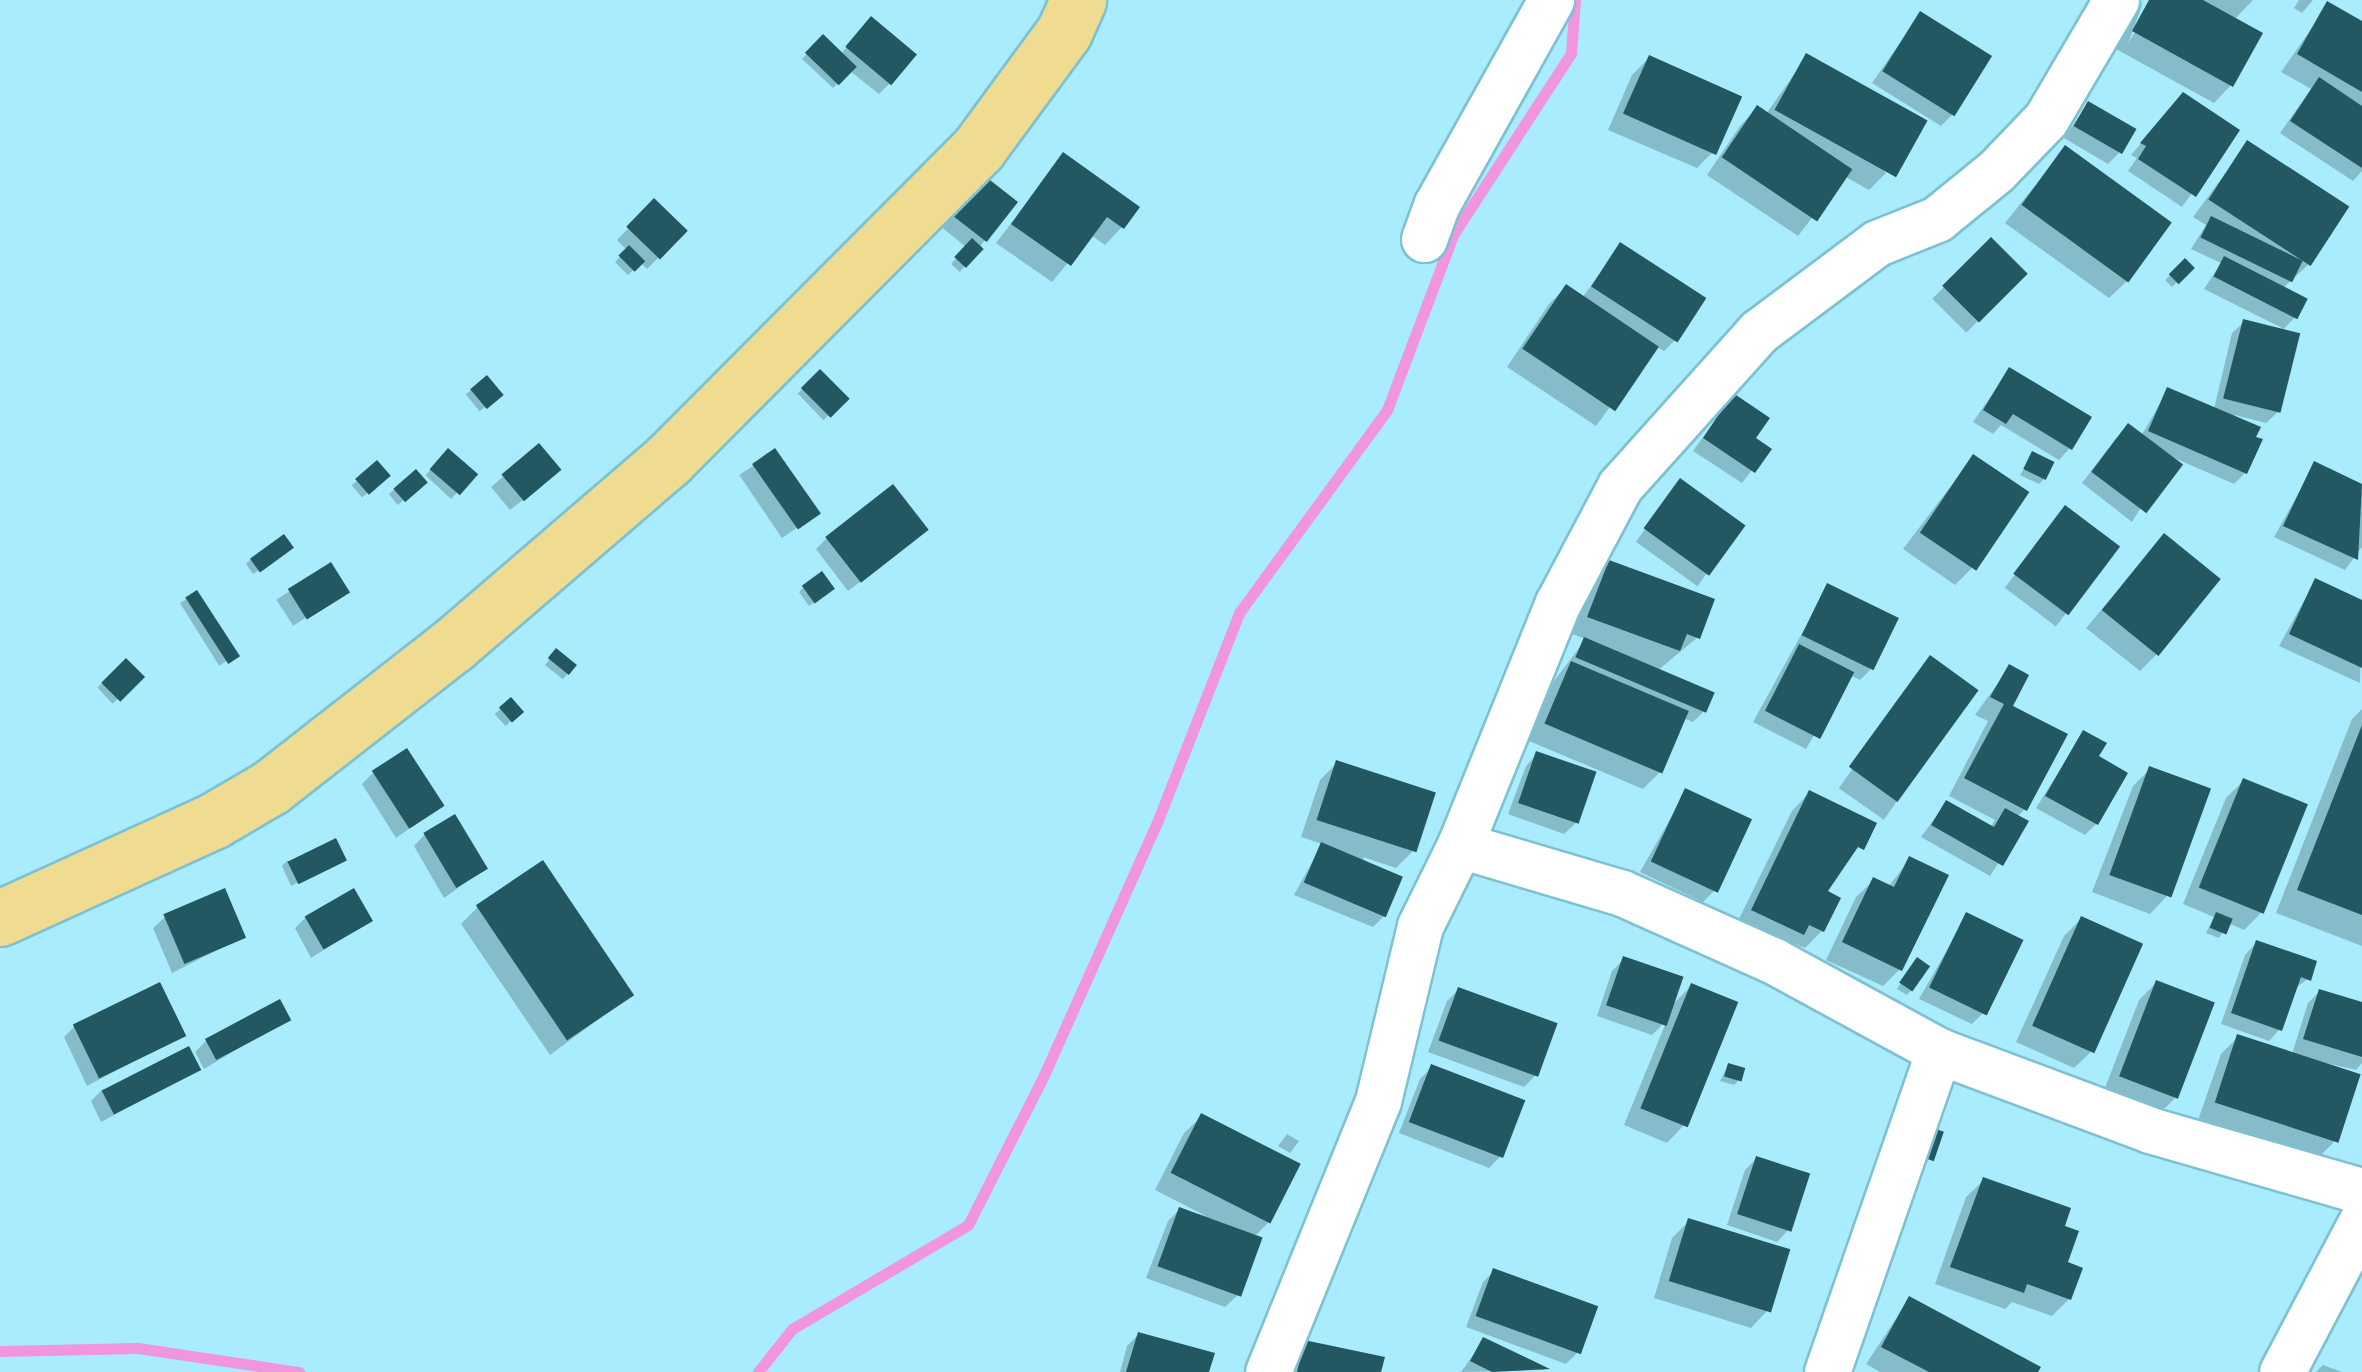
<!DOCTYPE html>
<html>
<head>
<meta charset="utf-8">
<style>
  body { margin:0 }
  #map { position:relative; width:2362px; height:1372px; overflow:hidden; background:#a8ecfd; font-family:Literata,serif }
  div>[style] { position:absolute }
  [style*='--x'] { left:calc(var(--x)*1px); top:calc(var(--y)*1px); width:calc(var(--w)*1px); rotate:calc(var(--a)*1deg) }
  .shadow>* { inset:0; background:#0003; transform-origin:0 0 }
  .stream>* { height:11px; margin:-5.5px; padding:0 5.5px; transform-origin:5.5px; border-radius:5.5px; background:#f195df }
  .building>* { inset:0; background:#235762; transform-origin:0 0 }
  .roads { filter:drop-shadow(2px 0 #7ec1d1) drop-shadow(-2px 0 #7ec1d1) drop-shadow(0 2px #7ec1d1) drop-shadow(0 -2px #7ec1d1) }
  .minor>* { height:45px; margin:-22.5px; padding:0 22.5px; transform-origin:22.5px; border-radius:22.5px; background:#fff }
  .major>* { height:55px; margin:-27.5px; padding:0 27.5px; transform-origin:27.5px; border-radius:27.5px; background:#efdc90 }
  span { translate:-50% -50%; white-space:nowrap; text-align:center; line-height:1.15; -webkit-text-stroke:10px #fff; paint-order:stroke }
</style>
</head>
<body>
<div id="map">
  <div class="shadow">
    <i style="clip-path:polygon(2144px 0,2128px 44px,2152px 0,2253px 0,2234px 20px,2231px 85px,2214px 103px,2116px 49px)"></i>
    <i style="clip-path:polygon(2299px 0,2313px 0,2302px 13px,2294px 8px)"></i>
    <i style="clip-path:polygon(2328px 5px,2362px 24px,2362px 171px,2353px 181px,2280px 133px,2311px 89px,2281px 72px)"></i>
    <i style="clip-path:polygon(1920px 14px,1952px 115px,1941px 126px,1872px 83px)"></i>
    <i style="clip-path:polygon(860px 31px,890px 83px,879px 94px,850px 71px,833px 88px,802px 59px,823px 38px,841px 54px)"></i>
    <i style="clip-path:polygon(1807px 56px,1886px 173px,1869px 190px,1844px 176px,1798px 236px,1707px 175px,1740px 126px,1757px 108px,1766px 114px)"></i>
    <i style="clip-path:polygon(1649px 58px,1714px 151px,1697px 168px,1608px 130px,1632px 75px)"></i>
    <i style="clip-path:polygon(2176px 103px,2237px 131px,2182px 207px,2128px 171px,2137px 158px,2131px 155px)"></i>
    <i style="clip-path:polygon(2088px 104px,2119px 153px,2108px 164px,2064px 138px)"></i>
    <i style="clip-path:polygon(2247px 144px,2346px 208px,2309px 264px,2283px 288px,2295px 317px,2284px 329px,2204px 289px,2221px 263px,2191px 249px,2206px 225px,2193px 217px)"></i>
    <i style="clip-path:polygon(2065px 148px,2127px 281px,2109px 298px,2005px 223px)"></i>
    <i style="clip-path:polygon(1064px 155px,1122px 227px,1105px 245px,1091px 235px,1052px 282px,996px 243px)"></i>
    <i style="clip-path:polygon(970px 187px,1014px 203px,960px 272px,951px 264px,966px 247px,939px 225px)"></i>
    <i style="clip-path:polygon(655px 201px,685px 231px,647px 269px,641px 263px,628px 275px,615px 262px,627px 250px,617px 240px)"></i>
    <i style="left:1991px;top:240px;width:48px;height:83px;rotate:45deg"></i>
    <i style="clip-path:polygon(1621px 245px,1675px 340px,1664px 351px,1655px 346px,1596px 426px,1507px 367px,1549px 304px,1566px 287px,1582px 298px)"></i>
    <i style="clip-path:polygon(2185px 262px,2191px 268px,2172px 287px,2165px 280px)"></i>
    <i style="clip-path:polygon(2244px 322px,2278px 412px,2266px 423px,2235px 415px,2245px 473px,2234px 484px,2172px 457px,2132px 522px,2082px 483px,2117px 437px,2141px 436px,2168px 390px,2214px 409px,2232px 333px)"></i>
    <i style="clip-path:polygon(2009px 370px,2070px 448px,2059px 460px,2001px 425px,1993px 434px,1973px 422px)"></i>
    <i style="left:820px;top:372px;width:37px;height:31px;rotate:46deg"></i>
    <i style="left:486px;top:378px;width:22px;height:26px;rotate:51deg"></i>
    <i style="clip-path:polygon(1733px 396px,1753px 438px,1768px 449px,1742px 483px,1693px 451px)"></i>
    <i style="clip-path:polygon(539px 446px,547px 481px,510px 510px,491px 487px)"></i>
    <i style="left:448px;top:451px;width:35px;height:33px;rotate:43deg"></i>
    <i style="left:775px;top:451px;width:76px;height:43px;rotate:56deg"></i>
    <i style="clip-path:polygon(2033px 454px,2044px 479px,2039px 484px,2020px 475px)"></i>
    <i style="clip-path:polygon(1973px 457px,1972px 568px,1955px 585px,1903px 549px)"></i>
    <i style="left:377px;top:464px;width:16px;height:33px;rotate:50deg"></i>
    <i style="clip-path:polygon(2315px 464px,2362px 487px,2362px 547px,2345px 570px,2274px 537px)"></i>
    <i style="left:416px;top:472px;width:14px;height:35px;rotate:51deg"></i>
    <i style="left:1680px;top:481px;width:76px;height:75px;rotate:36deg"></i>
    <i style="left:2065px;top:508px;width:64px;height:100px;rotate:37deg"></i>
    <i style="clip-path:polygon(2164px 536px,2157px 654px,2140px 671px,2086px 628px)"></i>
    <i style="clip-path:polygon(827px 538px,914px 541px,848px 591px,816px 549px)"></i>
    <i style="clip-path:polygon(286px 553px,253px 574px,246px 564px,251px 559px)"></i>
    <i style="clip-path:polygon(1610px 563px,1698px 637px,1657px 671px,1704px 711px,1693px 722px,1683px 718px,1660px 772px,1643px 789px,1529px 741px,1554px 681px,1586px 639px,1572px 634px,1592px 580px)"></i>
    <i style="left:330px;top:565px;width:31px;height:64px;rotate:57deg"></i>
    <i style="clip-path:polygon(2315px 581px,2362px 603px,2360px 683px,2279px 646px)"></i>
    <i style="clip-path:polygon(1828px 586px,1872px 668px,1860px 680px,1850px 675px,1806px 749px,1753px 722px)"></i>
    <i style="clip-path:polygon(804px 587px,827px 594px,809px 606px,799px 592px)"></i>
    <i style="left:196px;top:593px;width:74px;height:19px;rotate:58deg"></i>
    <i style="left:556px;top:651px;width:23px;height:18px;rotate:38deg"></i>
    <i style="left:1930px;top:658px;width:55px;height:159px;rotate:35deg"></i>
    <i style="left:126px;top:661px;width:22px;height:39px;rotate:47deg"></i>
    <i style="clip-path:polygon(2009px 668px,2025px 809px,2017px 817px,2025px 822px,1990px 876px,1921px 837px,1946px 803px,1990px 828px,1995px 820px,1949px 796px,1988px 721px,1975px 715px)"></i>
    <i style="left:510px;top:700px;width:16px;height:21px;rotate:47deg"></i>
    <i style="clip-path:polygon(2362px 709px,2362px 946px,2276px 913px,2352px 719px)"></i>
    <i style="clip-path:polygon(2083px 733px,2096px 757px,2096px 824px,2085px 835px,2036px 808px)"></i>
    <i style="clip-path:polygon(1537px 754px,1576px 823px,1564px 834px,1508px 814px,1526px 766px)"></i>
    <i style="clip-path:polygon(1337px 763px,1413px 851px,1396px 868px,1363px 857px,1384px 916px,1373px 927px,1294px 895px,1322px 844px,1301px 837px,1320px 780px)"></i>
    <i style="clip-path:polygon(2150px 769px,2167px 896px,2150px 914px,2092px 892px,2133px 786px)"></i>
    <i style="clip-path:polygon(373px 773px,441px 806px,396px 838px,362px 784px)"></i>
    <i style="clip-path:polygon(2243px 781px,2262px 912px,2244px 930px,2228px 923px,2219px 938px,2206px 933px,2214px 917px,2183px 904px,2226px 798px)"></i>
    <i style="clip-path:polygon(1686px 791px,1714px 891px,1703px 902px,1640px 872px)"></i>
    <i style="clip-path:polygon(1809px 793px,1874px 824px,1824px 892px,1822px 931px,1805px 948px,1793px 943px,1785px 951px,1735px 927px,1792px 811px)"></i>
    <i style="clip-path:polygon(425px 834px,485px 869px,444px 898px,414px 846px)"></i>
    <i style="clip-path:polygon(1910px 859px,1900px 969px,1883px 986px,1826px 960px,1856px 897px,1874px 880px,1888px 887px)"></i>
    <i style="clip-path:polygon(287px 861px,344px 861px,291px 886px,282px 866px)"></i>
    <i style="clip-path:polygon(478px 907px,631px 995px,550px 1055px,461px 924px)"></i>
    <i style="clip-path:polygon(1967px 915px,1983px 1013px,1972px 1024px,1919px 999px)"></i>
    <i style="clip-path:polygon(165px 917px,243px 937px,172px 973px,153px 928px)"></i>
    <i style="clip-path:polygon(306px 917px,370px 921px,311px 958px,295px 928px)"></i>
    <i style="clip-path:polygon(2081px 919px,2092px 1051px,2074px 1068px,2016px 1042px,2064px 936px)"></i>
    <i style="clip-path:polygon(2256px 943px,2308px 979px,2294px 989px,2280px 1029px,2269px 1041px,2221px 1024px,2245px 955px)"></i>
    <i style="clip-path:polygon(1624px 959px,1669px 1008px,1691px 986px,1684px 1125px,1667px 1143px,1624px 1125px,1667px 1020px,1652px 1035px,1597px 1016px,1612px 971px)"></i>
    <i style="clip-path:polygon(1912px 966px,1911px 990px,1907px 995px,1897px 989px)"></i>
    <i style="clip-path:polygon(2156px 983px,2176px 1097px,2158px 1115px,2103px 1093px,2139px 1000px)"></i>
    <i style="clip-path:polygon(1458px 990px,1536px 1075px,1524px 1087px,1428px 1052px,1447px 1001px)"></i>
    <i style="clip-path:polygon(2319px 992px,2362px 1004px,2362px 1063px,2356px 1070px,2300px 1057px,2334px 1142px,2317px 1159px,2198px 1120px,2221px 1054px,2238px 1037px,2292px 1054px,2308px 1003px)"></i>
    <i style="clip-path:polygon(288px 1019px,204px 1069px,195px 1052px,206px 1041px)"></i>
    <i style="clip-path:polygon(75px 1026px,183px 1035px,87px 1086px,64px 1037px)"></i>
    <i style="clip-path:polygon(1728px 1065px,1739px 1080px,1734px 1085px,1720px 1081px)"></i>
    <i style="clip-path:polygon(1432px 1067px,1501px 1156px,1489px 1168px,1399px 1133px,1420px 1079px)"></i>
    <i style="clip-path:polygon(198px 1070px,101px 1122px,91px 1101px,102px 1090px)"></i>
    <i style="clip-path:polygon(1202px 1116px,1269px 1222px,1253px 1238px,1237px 1296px,1225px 1307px,1146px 1278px,1168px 1221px,1179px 1210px,1206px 1216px,1155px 1190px,1184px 1133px)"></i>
    <i style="clip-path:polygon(1287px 1134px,1299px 1141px,1290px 1153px,1278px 1146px)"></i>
    <i style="clip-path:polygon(1756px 1159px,1788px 1230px,1777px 1242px,1727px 1225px,1745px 1170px)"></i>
    <i style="clip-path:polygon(1984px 1180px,2061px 1227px,2069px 1299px,2052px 1316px,2012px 1302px,2005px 1309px,1935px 1284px,1966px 1197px)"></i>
    <i style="clip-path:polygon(1689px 1221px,1768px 1310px,1751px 1328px,1654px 1298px,1672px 1238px)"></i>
    <i style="clip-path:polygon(1494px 1271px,1577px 1353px,1566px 1364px,1466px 1327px,1483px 1282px)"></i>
    <i style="clip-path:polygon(1909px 1299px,2035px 1372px,1880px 1372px,1866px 1364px)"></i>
    <i style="clip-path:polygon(1139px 1334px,1207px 1372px,1120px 1372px,1127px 1346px)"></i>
    <i style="clip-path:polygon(1484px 1340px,1546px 1370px,1461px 1372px)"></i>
    <i style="clip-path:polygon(1305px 1343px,1379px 1372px,1289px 1372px)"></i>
    <i style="clip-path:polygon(2323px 1365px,2342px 1372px,2316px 1372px)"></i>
  </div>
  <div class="stream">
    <i style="--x:0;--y:1351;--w:138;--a:-1.2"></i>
    <i style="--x:138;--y:1348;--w:163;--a:8.5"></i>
    <i style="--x:758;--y:1372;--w:55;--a:-51.7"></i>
    <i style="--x:792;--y:1329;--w:204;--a:-30.6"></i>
    <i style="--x:968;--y:1225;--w:168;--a:-63.1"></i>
    <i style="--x:1044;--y:1075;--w:279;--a:-65.9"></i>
    <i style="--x:1158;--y:820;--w:222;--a:-68.6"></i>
    <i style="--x:1239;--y:613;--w:251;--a:-53.9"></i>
    <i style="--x:1387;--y:410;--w:187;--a:-69.3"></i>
    <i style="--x:1453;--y:235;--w:217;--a:-57"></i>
    <i style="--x:1571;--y:53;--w:53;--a:-85.7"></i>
  </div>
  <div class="building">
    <i style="clip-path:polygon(2149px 0,2203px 0,2263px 33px,2233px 87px,2132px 31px)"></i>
    <i style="clip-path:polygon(2327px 1px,2362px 21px,2362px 92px,2297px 54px)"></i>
    <i style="left:1920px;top:11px;width:85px;height:71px;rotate:32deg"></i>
    <i style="left:871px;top:16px;width:60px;height:40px;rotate:40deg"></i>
    <i style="left:823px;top:34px;width:47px;height:26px;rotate:44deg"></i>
    <i style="left:1806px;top:53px;width:139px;height:65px;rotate:29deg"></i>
    <i style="left:1649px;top:55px;width:102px;height:64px;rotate:24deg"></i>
    <i style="clip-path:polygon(2319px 77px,2362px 106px,2362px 168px,2290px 121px)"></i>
    <i style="clip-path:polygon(2183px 92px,2240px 130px,2196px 197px,2138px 159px,2146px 146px,2140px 143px)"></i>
    <i style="left:2088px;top:101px;width:56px;height:29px;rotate:30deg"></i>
    <i style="left:1757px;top:105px;width:115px;height:63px;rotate:34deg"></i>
    <i style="left:2247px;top:140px;width:122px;height:71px;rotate:33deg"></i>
    <i style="left:2065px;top:145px;width:132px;height:74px;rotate:36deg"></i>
    <i style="clip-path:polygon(1063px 152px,1140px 207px,1124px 229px,1107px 217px,1071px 266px,1011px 224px)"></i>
    <i style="left:981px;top:173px;width:47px;height:51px;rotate:38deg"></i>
    <i style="left:654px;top:198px;width:47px;height:40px;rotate:44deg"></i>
    <i style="left:2211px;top:216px;width:102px;height:24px;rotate:26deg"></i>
    <i style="left:1991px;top:237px;width:52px;height:69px;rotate:45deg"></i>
    <i style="left:972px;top:238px;width:16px;height:26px;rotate:43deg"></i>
    <i style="left:1620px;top:242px;width:103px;height:53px;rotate:33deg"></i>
    <i style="left:629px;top:245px;width:23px;height:15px;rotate:45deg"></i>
    <i style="left:2224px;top:256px;width:94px;height:23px;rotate:27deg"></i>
    <i style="left:2185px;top:258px;width:14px;height:23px;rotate:45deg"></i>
    <i style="left:1566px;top:284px;width:112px;height:78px;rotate:34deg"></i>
    <i style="left:2243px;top:319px;width:59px;height:82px;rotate:14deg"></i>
    <i style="clip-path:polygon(2009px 367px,2092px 417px,2072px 450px,2013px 414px,2006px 424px,1983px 410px)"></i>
    <i style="left:820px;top:369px;width:42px;height:27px;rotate:45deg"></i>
    <i style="left:487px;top:375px;width:26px;height:22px;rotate:50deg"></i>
    <i style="clip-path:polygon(2167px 387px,2261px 427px,2256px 437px,2263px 439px,2247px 474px,2148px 431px)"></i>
    <i style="clip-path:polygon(1733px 393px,1770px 418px,1756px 438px,1772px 449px,1755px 473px,1703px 438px)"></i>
    <i style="left:2128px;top:423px;width:69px;height:61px;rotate:37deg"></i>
    <i style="left:539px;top:443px;width:35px;height:49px;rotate:50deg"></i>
    <i style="left:448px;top:448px;width:40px;height:28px;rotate:41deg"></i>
    <i style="left:775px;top:448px;width:80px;height:28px;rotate:55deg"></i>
    <i style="left:2032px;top:451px;width:25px;height:20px;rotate:26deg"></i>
    <i style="left:1973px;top:454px;width:68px;height:95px;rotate:34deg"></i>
    <i style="left:377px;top:460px;width:21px;height:29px;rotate:49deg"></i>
    <i style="clip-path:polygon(2314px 461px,2362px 484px,2358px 560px,2283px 526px)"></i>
    <i style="left:416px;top:469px;width:18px;height:30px;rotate:49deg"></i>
    <i style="left:1680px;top:478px;width:81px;height:62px;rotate:36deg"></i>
    <i style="left:893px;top:484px;width:58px;height:86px;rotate:52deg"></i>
    <i style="left:2065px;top:505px;width:69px;height:86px;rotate:37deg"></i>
    <i style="left:2164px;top:533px;width:73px;height:99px;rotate:39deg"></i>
    <i style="left:284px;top:534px;width:17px;height:42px;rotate:54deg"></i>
    <i style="clip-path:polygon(1609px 560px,1715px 599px,1700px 639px,1687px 634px,1680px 651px,1587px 617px)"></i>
    <i style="left:331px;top:562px;width:36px;height:51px;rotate:58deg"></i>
    <i style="left:822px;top:571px;width:22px;height:25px;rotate:54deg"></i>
    <i style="clip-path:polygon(2315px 578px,2362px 600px,2362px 668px,2289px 634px)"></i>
    <i style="left:1827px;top:583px;width:80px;height:58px;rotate:26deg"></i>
    <i style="left:197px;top:590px;width:79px;height:14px;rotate:57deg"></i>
    <i style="left:1584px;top:637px;width:142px;height:22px;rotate:23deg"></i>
    <i style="left:1799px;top:644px;width:62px;height:75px;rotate:27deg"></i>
    <i style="left:556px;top:648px;width:27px;height:13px;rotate:39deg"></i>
    <i style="left:1930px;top:655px;width:60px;height:138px;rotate:36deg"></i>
    <i style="left:126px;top:658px;width:27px;height:35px;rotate:45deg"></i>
    <i style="left:1571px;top:661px;width:128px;height:68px;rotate:23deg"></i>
    <i style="clip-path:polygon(2009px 664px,2029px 675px,2013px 706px,2068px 734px,2027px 811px,1964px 778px,2004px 704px,1990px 697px)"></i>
    <i style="left:511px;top:697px;width:20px;height:16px;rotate:49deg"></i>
    <i style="clip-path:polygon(2362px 725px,2362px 915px,2297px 890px)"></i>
    <i style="clip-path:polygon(2083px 730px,2107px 743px,2099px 756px,2128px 773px,2098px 825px,2045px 796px)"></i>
    <i style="left:407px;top:748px;width:69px;height:42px;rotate:57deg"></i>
    <i style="left:1536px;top:751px;width:64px;height:55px;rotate:19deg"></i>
    <i style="left:1336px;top:760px;width:105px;height:63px;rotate:18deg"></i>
    <i style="left:2149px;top:766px;width:66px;height:116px;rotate:20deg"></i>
    <i style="left:2243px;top:778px;width:70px;height:118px;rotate:22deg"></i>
    <i style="left:1685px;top:788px;width:74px;height:81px;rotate:25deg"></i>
    <i style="clip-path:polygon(1809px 790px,1877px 823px,1864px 850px,1858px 847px,1828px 891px,1841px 898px,1824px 932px,1809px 925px,1804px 935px,1751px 910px)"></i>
    <i style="clip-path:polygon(1946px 800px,1994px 827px,2005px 808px,2029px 821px,2003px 866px,1931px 825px)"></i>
    <i style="left:455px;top:814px;width:64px;height:37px;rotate:59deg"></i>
    <i style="left:336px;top:838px;width:25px;height:54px;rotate:64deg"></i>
    <i style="left:1321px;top:842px;width:89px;height:44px;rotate:23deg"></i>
    <i style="clip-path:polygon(1909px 856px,1949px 875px,1902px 971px,1842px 942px,1873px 877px,1894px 887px)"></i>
    <i style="left:543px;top:860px;width:163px;height:81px;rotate:56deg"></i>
    <i style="left:225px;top:888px;width:54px;height:67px;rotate:67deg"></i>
    <i style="left:354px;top:888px;width:38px;height:57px;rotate:60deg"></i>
    <i style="left:1966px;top:912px;width:64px;height:84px;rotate:26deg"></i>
    <i style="left:2216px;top:912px;width:18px;height:17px;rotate:22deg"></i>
    <i style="left:2081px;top:916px;width:68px;height:120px;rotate:24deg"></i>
    <i style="clip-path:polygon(2256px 940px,2317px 961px,2311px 981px,2301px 977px,2282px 1031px,2231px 1013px)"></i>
    <i style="left:1623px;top:956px;width:64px;height:52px;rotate:19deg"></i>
    <i style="left:1917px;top:957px;width:16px;height:31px;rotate:35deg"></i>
    <i style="left:2156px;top:980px;width:63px;height:103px;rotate:21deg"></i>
    <i style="left:160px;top:982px;width:60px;height:97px;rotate:64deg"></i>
    <i style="left:1691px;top:983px;width:51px;height:135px;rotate:22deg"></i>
    <i style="left:1458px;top:987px;width:106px;height:57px;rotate:20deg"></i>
    <i style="clip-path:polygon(2319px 989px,2362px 1002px,2362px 1057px,2303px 1039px)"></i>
    <i style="left:280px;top:999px;width:24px;height:85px;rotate:62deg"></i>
    <i style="left:2237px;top:1034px;width:130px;height:72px;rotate:18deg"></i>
    <i style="left:189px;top:1046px;width:27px;height:98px;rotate:63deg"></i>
    <i style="left:1728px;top:1063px;width:18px;height:14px;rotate:16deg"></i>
    <i style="left:1431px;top:1064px;width:101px;height:62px;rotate:21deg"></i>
    <i style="left:1201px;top:1113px;width:112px;height:67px;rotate:27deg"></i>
    <i style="left:1924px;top:1125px;width:21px;height:31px;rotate:19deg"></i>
    <i style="left:1756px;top:1156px;width:57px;height:61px;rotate:18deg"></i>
    <i style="clip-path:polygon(1983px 1177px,2071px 1208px,2065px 1226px,2079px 1231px,2068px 1262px,2083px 1268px,2071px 1300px,2027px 1284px,2024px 1293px,1950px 1267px)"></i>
    <i style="left:1179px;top:1207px;width:89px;height:63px;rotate:20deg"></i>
    <i style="left:1688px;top:1218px;width:107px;height:66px;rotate:17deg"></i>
    <i style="left:1493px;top:1268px;width:112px;height:51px;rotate:20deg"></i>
    <i style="clip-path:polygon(1909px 1296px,2041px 1367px,2038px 1372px,1929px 1372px,1881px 1347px)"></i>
    <i style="clip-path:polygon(1138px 1332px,1215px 1353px,1209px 1372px,1126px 1372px)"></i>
    <i style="clip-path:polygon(1483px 1337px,1550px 1369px,1492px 1372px,1470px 1361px)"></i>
    <i style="clip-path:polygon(1304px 1340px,1385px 1357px,1381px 1372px,1297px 1372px)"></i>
  </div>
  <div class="roads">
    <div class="minor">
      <i style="--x:1424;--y:239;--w:37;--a:-70"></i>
      <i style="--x:1437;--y:204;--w:234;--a:-60.8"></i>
      <i style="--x:1460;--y:845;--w:169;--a:16.5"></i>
      <i style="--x:1622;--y:893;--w:167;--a:24.1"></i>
      <i style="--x:1774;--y:961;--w:188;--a:28.6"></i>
      <i style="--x:1939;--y:1051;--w:225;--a:20.5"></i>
      <i style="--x:2150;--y:1130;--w:221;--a:16.1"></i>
      <i style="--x:1268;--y:1372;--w:292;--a:-67.9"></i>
      <i style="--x:1378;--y:1101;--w:180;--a:-76.5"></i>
      <i style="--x:1420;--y:926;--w:90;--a:-63.7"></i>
      <i style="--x:1460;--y:845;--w:261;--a:-68"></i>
      <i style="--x:1558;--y:603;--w:132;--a:-62.1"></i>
      <i style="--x:1620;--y:486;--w:207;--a:-48.1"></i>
      <i style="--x:1758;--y:332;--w:149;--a:-36.8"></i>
      <i style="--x:1877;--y:243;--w:65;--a:-21.8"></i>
      <i style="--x:1937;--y:219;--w:76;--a:-39.1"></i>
      <i style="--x:1996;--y:171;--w:72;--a:-46.1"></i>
      <i style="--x:2046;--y:119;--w:138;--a:-59.5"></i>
      <i style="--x:1827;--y:1372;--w:340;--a:-70.8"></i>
      <i style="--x:2282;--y:1372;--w:172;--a:-62.2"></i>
    </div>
    <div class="major">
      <i style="--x:0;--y:918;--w:234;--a:-24.5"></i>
      <i style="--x:213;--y:821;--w:67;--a:-30.4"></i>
      <i style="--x:271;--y:787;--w:231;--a:-38"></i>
      <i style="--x:453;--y:645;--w:284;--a:-40.7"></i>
      <i style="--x:668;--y:460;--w:439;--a:-45.1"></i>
      <i style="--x:978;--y:149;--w:145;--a:-53.7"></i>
      <i style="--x:1064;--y:32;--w:35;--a:-66"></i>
    </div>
  </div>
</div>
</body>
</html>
